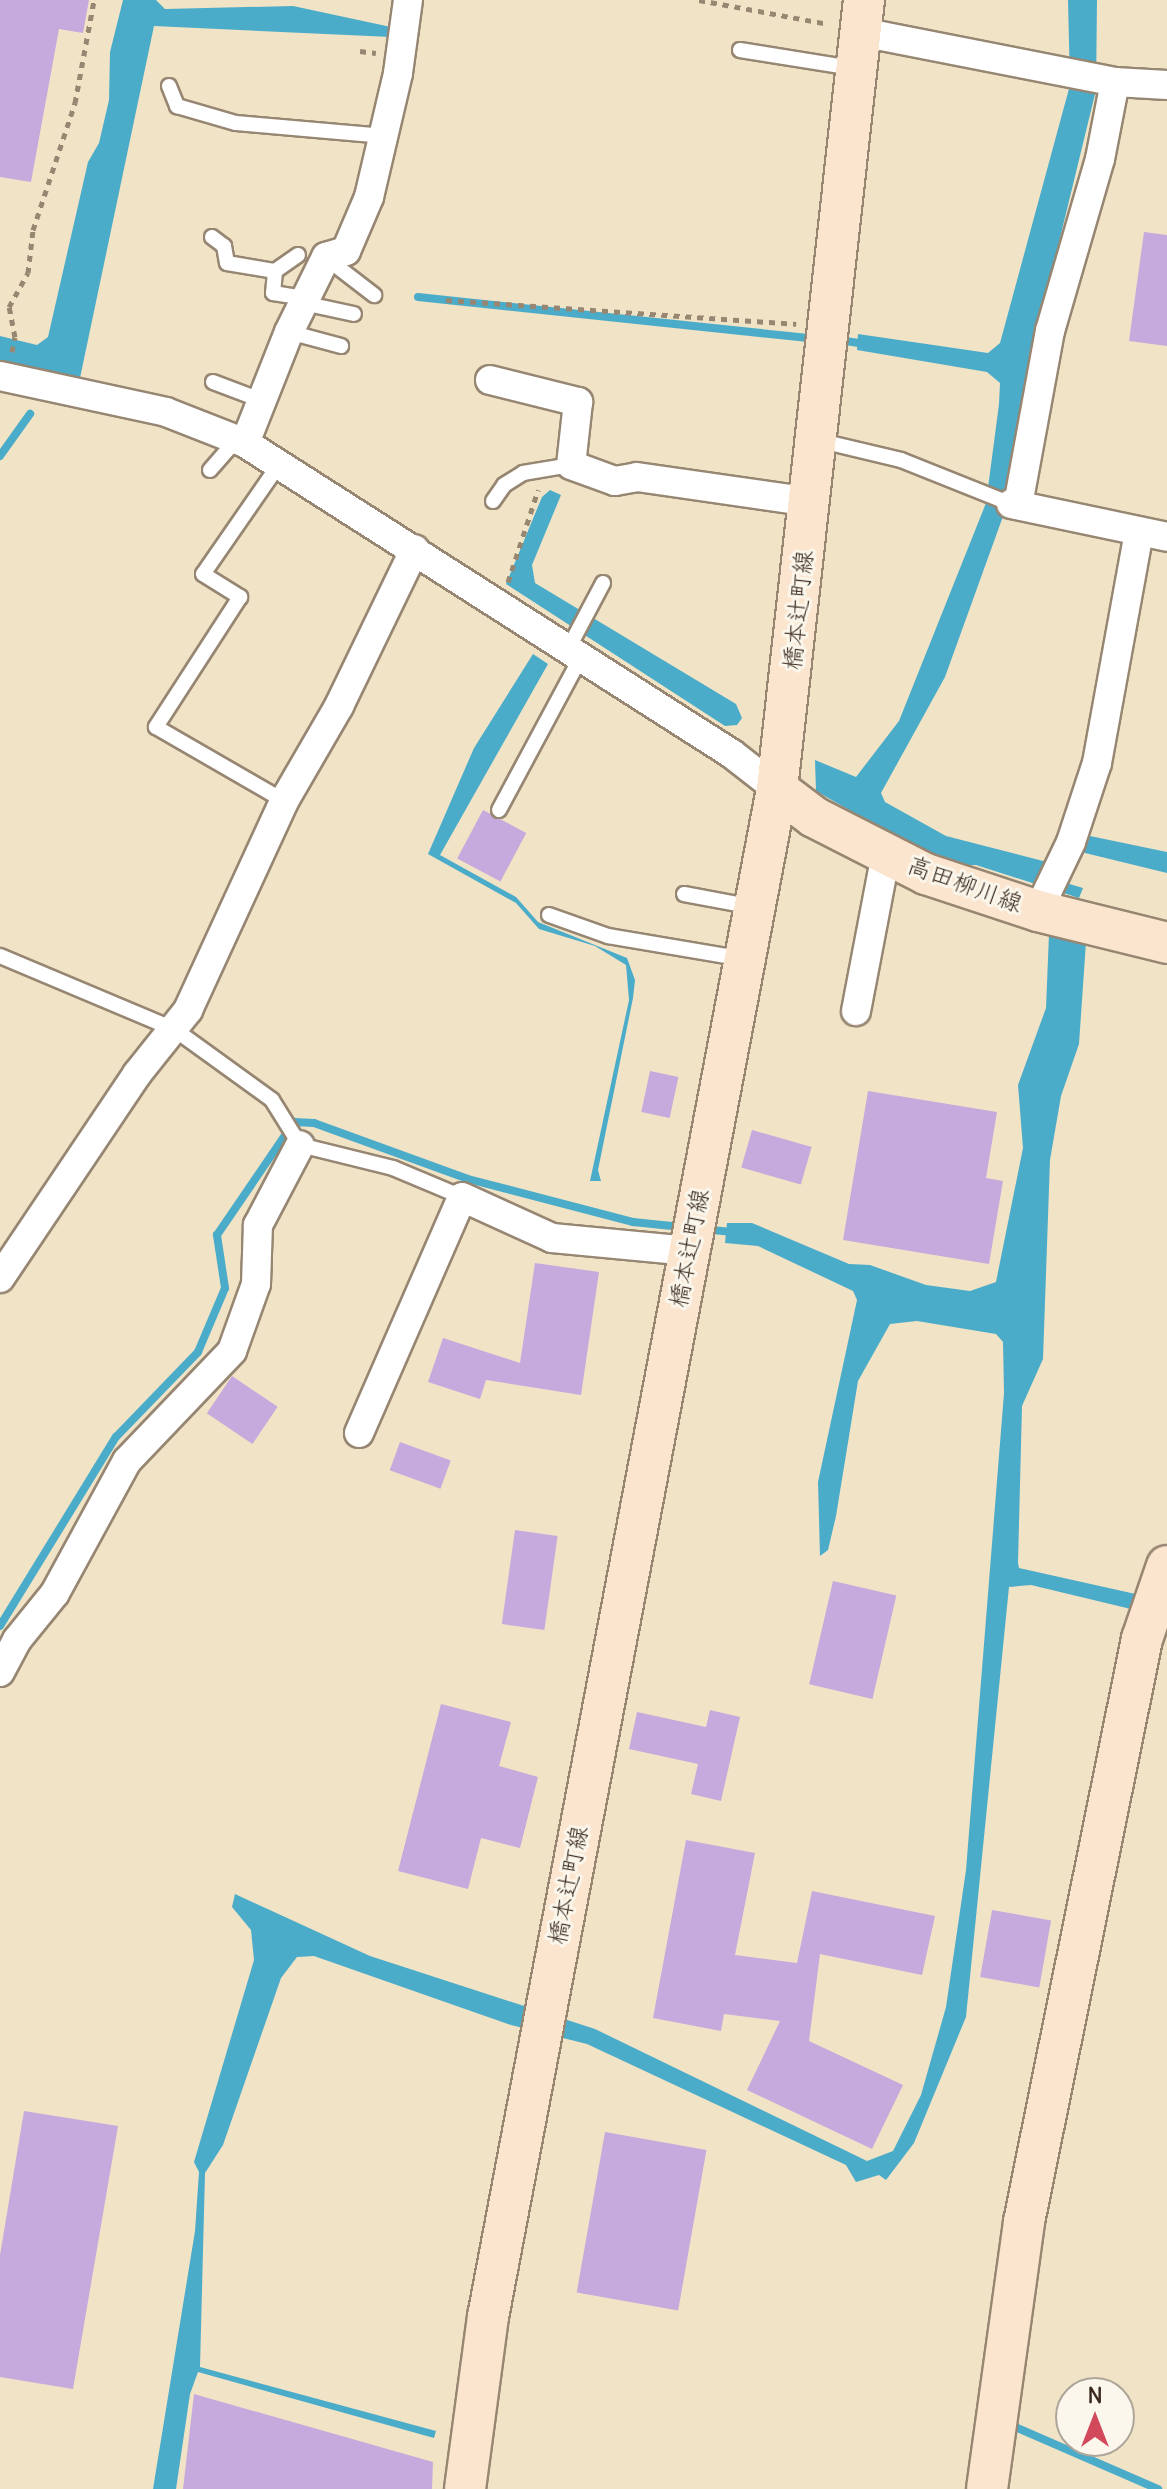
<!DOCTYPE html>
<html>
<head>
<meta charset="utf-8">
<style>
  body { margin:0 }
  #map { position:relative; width:1167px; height:2489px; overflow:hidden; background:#f1e3c6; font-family:Delius,"Klee One",sans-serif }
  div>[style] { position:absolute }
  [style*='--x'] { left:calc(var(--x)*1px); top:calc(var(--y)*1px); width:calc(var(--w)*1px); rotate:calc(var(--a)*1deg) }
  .water>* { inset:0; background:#4bacca }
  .stream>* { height:8px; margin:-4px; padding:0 4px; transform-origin:4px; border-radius:4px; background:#4bacca }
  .building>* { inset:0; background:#c6aadd; transform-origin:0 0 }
  .path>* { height:5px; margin-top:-2.5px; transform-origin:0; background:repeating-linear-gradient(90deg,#968672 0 6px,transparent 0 12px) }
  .roads { filter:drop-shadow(2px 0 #968672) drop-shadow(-2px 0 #968672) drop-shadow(0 2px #968672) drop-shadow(0 -2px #968672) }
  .lane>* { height:14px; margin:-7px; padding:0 7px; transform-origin:7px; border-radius:7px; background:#fff }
  .street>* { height:28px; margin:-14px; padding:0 14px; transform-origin:14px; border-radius:14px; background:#fff }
  .secondary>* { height:40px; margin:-20px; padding:0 20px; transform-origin:20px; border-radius:20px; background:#fbe5cf }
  span { translate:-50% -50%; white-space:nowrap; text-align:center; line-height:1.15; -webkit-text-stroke:6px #fbf7ec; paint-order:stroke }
  .street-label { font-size:24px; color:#3b2a1e }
  .north { position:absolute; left:1055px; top:2377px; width:80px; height:80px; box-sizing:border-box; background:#fbf7ec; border:2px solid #aea59a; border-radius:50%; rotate:0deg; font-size:22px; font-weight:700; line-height:32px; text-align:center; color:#3b2a1e }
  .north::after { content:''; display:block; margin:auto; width:28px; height:36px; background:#d1495b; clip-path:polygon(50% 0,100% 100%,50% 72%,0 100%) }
</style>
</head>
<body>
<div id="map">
  <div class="water">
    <i style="clip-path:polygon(123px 0,156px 0,165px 9px,293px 6px,391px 27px,391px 37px,154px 26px,80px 378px,0 366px,0 336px,37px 345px,48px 337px,88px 162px,99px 143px,109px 100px,110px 52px)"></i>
    <i style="clip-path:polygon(1068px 0,1097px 0,1096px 90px,1043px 308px,1010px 497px,945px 677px,881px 793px,885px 802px,946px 836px,1043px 861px,1090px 836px,1167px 852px,1167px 873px,1081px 852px,1066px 883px,1083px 888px,1079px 898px,976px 865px,945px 865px,816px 791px,815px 760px,856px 777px,899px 721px,986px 503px,999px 404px,1000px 383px,987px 372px,857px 350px,858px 334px,988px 353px,1000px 343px,1070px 85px)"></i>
    <i style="clip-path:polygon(550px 490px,561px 495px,532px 565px,535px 583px,736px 704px,742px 718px,737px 725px,725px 726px,506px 584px,542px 497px)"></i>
    <i style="clip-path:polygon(533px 654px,548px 664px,440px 855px,516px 897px,538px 922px,627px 958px,635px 980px,633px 998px,598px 1170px,601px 1181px,590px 1181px,629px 1000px,626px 965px,595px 946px,539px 929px,516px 903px,428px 854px,474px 748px)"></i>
    <i style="clip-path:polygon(1049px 934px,1086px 942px,1079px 1044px,1061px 1096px,1050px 1160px,1043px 1359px,1022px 1406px,1018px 1563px,1019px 1568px,1140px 1595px,1135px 1610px,1031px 1585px,1009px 1587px,966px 2017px,914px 2143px,886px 2180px,879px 2175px,856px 2182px,846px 2165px,587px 2044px,511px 2025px,314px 1956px,297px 1957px,281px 1978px,223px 2145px,205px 2173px,200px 2367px,436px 2431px,434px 2438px,198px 2372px,190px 2394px,176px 2489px,153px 2489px,195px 2231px,199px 2172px,194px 2162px,254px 1960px,251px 1930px,232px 1907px,235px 1894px,370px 1956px,595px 2029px,867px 2161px,893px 2151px,921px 2095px,946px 2007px,966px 1870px,1004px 1393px,1003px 1342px,996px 1334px,917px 1321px,890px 1324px,858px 1381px,836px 1516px,828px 1550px,820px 1556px,818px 1482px,857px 1300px,853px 1291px,758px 1246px,725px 1243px,727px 1223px,752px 1223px,849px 1264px,870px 1265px,926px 1285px,970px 1291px,996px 1282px,1023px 1148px,1018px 1085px,1046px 1008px)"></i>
  </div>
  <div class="stream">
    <i style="--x:418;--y:297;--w:400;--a:6"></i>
    <i style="--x:838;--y:340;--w:30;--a:8"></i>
    <i style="--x:0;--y:456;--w:52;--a:-54.5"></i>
    <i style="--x:703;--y:1229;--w:30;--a:6"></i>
    <i style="--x:0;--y:1626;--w:222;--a:-58.5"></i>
    <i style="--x:116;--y:1437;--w:118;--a:-46"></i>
    <i style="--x:198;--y:1352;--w:69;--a:-67.1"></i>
    <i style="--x:225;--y:1288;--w:54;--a:-98.6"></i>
    <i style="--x:217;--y:1235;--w:137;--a:-55.7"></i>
    <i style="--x:294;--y:1122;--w:20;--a:3"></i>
    <i style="--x:314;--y:1123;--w:164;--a:20"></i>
    <i style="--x:468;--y:1179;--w:171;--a:14.6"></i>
    <i style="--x:633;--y:1222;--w:49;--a:5.8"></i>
    <i style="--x:1006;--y:2423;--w:166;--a:23.5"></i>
  </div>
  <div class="building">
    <i style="clip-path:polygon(0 0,89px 0,83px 33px,59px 29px,31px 182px,0 177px)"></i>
    <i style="clip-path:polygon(1144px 232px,1167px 235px,1167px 346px,1129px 341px)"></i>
    <i style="left:483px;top:810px;width:49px;height:55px;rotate:28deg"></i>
    <i style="left:650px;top:1071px;width:29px;height:42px;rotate:12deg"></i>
    <i style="clip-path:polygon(868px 1091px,997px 1112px,986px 1178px,1003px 1181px,989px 1264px,843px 1240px)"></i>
    <i style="left:752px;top:1130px;width:62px;height:39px;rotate:16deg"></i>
    <i style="clip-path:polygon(535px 1263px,599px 1272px,581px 1395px,486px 1380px,480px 1399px,428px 1382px,443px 1338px,520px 1363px)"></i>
    <i style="left:232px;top:1376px;width:55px;height:45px;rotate:34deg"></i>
    <i style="left:400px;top:1442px;width:54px;height:30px;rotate:20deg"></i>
    <i style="left:515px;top:1530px;width:43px;height:95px;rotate:8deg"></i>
    <i style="left:833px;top:1581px;width:65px;height:106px;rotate:13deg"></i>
    <i style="clip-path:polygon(441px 1704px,511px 1722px,499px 1766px,538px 1777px,520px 1848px,481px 1838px,468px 1889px,398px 1871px)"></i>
    <i style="clip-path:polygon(710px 1710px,740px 1717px,721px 1801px,691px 1794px,698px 1764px,629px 1749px,637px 1712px,706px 1727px)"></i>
    <i style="clip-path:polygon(686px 1840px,755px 1853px,735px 1955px,797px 1963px,812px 1891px,935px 1916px,922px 1975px,820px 1954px,809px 2041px,903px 2085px,872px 2149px,747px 2090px,780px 2021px,724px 2014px,721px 2031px,653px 2018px)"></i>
    <i style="left:992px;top:1910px;width:60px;height:68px;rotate:10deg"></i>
    <i style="clip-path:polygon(24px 2111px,118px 2126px,73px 2389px,0 2377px,0 2255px)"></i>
    <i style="left:605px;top:2132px;width:103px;height:163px;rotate:10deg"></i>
    <i style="clip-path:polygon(194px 2394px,433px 2462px,432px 2489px,183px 2489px)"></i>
  </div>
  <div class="path">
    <i style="--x:699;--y:0;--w:131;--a:10.5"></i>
    <i style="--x:360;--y:51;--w:16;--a:7"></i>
    <i style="--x:446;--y:300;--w:351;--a:3.9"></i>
    <i style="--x:12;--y:352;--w:15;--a:-79"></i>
    <i style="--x:15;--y:337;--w:31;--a:-101"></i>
    <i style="--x:9;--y:307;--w:39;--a:-61"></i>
    <i style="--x:28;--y:273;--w:43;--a:-83.4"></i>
    <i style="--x:33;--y:230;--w:134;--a:-71.7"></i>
    <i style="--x:75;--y:103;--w:105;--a:-79.5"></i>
    <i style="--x:508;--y:582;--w:97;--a:-71.9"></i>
  </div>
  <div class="roads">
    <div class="lane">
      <i style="--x:740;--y:50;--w:113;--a:9.1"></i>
      <i style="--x:169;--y:86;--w:22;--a:68"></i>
      <i style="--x:177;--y:106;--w:61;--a:16.1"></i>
      <i style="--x:236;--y:123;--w:149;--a:5"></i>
      <i style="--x:212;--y:237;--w:15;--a:37"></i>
      <i style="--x:224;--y:246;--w:17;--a:80"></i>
      <i style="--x:227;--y:263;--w:49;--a:9.5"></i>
      <i style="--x:298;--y:255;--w:28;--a:145"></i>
      <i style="--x:275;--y:271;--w:22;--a:95"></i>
      <i style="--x:273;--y:293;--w:33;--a:9"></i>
      <i style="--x:326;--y:258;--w:61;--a:37.6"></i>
      <i style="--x:303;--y:303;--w:52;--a:12.2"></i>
      <i style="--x:289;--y:332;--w:54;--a:15.1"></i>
      <i style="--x:213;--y:382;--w:53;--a:20.8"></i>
      <i style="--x:817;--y:440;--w:86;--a:13.4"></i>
      <i style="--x:901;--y:460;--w:118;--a:21.8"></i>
      <i style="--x:280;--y:463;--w:135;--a:124.7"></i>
      <i style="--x:203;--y:574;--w:44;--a:31.9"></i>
      <i style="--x:240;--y:597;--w:155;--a:122.9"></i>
      <i style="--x:156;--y:727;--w:148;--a:30"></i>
      <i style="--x:210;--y:470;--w:41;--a:-48.9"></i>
      <i style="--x:493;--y:501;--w:19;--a:-55"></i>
      <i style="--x:504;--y:485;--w:22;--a:-32"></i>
      <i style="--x:523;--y:473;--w:49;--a:-9.5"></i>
      <i style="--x:567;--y:651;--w:77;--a:-62.1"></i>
      <i style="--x:499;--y:810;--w:171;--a:-61.8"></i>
      <i style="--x:684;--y:894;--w:70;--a:10.7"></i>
      <i style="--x:549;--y:915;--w:63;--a:19.6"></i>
      <i style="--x:608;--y:936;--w:138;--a:9.6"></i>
      <i style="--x:0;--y:956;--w:189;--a:22.8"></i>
      <i style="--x:174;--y:1029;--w:121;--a:35.9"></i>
      <i style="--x:272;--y:1100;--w:53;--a:58.1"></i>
      <i style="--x:300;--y:1145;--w:96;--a:13.9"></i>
      <i style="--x:393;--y:1168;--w:75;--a:22.8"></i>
    </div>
    <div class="street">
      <i style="--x:861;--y:32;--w:259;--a:11.1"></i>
      <i style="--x:1115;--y:82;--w:52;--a:3.3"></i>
      <i style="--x:0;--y:376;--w:170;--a:12.2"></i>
      <i style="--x:166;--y:412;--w:85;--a:21.4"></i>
      <i style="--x:245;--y:443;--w:578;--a:32.56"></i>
      <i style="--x:732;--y:754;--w:57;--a:37.9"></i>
      <i style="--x:490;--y:380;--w:91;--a:14"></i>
      <i style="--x:578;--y:402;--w:63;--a:96.3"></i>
      <i style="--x:571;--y:465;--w:47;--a:20"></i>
      <i style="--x:615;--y:481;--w:22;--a:-10"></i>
      <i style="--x:637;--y:477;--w:175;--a:8.2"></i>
      <i style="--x:245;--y:443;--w:119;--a:-68.4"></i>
      <i style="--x:289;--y:332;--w:84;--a:-63.7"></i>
      <i style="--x:326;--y:257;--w:21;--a:-17"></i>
      <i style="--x:346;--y:251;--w:59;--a:-66.9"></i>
      <i style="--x:369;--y:197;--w:127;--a:-76.8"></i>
      <i style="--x:398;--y:73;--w:74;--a:-82.2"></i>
      <i style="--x:1011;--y:504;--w:159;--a:11.9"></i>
      <i style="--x:1018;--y:505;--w:177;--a:-79.6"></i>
      <i style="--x:1050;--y:331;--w:179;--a:-73.8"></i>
      <i style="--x:1100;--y:159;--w:78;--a:-79"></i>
      <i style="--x:1038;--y:911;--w:76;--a:-64.4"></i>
      <i style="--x:1071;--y:842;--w:83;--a:-71.8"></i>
      <i style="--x:1097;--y:763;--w:235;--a:-79.7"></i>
      <i style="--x:856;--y:1011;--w:160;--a:-79.2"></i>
      <i style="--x:0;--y:1278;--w:246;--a:-56.1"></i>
      <i style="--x:137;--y:1074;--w:82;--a:-51.4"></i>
      <i style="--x:188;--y:1010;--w:230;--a:-65.3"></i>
      <i style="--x:284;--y:801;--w:110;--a:-59.9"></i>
      <i style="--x:339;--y:706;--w:174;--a:-64.2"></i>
      <i style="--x:359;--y:1433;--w:257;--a:-66.4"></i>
      <i style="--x:462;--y:1197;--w:99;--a:24.5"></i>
      <i style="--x:552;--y:1238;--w:138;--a:5.4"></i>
      <i style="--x:0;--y:1672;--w:36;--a:-62"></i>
      <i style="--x:17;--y:1640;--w:60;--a:-51"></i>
      <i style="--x:55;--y:1593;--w:150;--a:-61.4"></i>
      <i style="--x:127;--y:1461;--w:152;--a:-46.3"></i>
      <i style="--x:232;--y:1351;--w:71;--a:-70.3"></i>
      <i style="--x:256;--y:1284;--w:59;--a:-88.1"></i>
      <i style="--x:258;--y:1225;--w:90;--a:-62.3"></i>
    </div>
    <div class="secondary">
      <i style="--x:777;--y:789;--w:46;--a:37.1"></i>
      <i style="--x:814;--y:817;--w:126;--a:27"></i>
      <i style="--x:926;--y:874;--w:118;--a:18.3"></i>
      <i style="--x:1038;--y:911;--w:133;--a:13.9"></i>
      <i style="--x:465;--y:2489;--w:174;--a:-82.4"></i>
      <i style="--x:488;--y:2317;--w:1555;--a:-79.29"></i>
      <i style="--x:777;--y:789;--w:794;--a:-83.71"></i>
      <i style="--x:987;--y:2489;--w:270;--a:-82.1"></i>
      <i style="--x:1024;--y:2222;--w:595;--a:-78.56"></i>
      <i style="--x:1142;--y:1639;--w:77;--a:-71.1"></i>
    </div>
  </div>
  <div class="street-label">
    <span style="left:798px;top:610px;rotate:-84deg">橋本辻町線</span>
    <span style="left:965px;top:884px;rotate:20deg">高田柳川線</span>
    <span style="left:689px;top:1248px;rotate:-79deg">橋本辻町線</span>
    <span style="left:568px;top:1885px;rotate:-79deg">橋本辻町線</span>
  </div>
  <div class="north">N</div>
</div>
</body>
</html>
